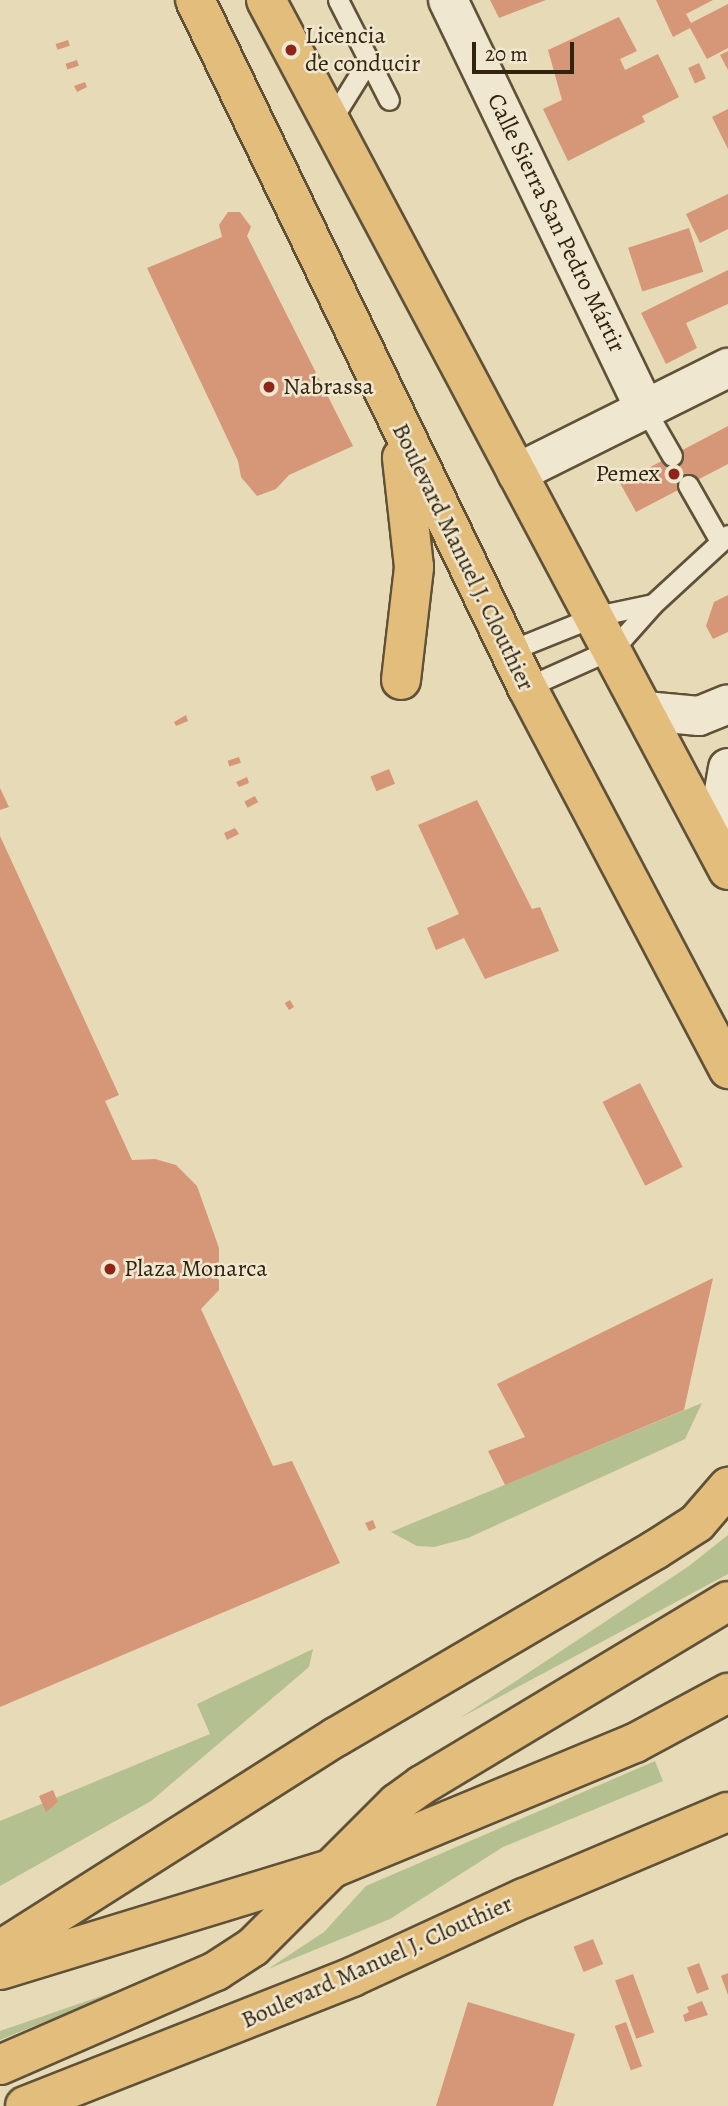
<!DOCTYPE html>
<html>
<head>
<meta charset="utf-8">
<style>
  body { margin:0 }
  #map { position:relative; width:728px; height:2106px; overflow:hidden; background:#e6dab7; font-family:Alegreya,serif }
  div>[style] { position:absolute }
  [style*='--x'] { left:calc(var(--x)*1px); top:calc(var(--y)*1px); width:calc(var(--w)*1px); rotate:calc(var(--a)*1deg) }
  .green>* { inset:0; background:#b4c08f }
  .building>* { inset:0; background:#d69678; transform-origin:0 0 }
  .roads { filter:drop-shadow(2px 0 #5f5138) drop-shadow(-2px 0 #5f5138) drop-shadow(0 2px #5f5138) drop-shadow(0 -2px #5f5138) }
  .service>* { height:19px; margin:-9.5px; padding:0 9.5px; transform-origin:9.5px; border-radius:9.5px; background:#efe7d0 }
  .minor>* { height:38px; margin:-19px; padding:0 19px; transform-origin:19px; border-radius:19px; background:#efe7d0 }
  .secondary>* { height:38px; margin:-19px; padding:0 19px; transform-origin:19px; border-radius:19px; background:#efe7d0 }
  .primary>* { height:38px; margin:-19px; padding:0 19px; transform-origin:19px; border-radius:19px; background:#e3bd7c }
  .dots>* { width:19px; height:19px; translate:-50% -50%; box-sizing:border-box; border:4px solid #efe7d0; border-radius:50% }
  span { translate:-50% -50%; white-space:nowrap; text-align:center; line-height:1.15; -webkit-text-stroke:5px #efe7d0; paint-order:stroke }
  .poi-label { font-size:24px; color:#32230d }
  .left { translate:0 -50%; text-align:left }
  .right { translate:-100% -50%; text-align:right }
  .street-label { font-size:24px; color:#32230d }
  .scale { position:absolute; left:472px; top:42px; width:102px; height:32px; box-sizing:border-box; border:4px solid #32230d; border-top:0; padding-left:9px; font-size:21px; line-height:24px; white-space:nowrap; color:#32230d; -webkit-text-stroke:5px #efe7d0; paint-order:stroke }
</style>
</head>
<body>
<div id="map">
  <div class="green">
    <i style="clip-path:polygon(702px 1403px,685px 1439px,468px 1538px,434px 1547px,417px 1546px,391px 1532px)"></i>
    <i style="clip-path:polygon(728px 1535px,728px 1574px,460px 1718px,689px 1566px)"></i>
    <i style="clip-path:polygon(313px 1649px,309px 1667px,151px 1801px,0 1886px,0 1821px,210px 1734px,197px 1704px)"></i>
    <i style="clip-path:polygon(655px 1761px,663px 1781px,503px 1847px,390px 1919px,268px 1969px,324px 1932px,366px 1886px)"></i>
    <i style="clip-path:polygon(142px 1982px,0 2040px,0 2031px)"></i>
  </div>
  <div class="building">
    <i style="clip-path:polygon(490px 0,546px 0,499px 18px)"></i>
    <i style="clip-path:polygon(656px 0,713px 0,686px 14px,691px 23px,728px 4px,728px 48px,707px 59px,690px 28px,673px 37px)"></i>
    <i style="clip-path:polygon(619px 17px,637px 51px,620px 59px,625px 70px,658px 54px,679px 97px,642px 116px,645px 122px,568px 161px,543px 109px,562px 100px,548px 50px)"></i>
    <i style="left:68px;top:40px;width:6px;height:13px;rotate:72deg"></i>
    <i style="clip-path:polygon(728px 51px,728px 70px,720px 55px)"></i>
    <i style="left:77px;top:60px;width:6px;height:12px;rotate:72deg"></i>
    <i style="left:699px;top:63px;width:17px;height:12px;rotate:66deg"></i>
    <i style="clip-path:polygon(85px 82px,87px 87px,77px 92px,74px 86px)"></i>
    <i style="clip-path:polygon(728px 109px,728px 149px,712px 117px)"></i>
    <i style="clip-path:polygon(728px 194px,728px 229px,700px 243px,686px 214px)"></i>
    <i style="clip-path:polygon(228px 212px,240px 212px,251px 227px,247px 236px,353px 446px,289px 475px,276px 489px,257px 496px,241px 477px,238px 461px,147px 268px,222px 237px,219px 225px)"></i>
    <i style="left:689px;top:228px;width:46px;height:64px;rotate:72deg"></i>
    <i style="clip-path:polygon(728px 270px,728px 304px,686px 323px,697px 348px,666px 364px,641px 313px)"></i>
    <i style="clip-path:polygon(728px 426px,728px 464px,636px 512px,620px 483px)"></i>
    <i style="clip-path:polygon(728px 595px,728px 632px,713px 639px,706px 626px,714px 602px)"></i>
    <i style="clip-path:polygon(186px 715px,188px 721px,176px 726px,174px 722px)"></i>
    <i style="left:239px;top:757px;width:6px;height:12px;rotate:72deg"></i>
    <i style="left:389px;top:769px;width:16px;height:20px;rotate:68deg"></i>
    <i style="clip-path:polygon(247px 777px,249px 783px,239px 787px,236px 782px)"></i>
    <i style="clip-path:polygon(0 788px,9px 807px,0 810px)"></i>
    <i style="left:255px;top:796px;width:7px;height:12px;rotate:63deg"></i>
    <i style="clip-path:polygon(477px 800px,532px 909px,540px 907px,559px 951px,485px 979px,464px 938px,436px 950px,427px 928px,459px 914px,418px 825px)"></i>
    <i style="clip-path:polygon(235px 828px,239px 834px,227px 840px,224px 833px)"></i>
    <i style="clip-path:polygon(0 836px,119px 1095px,105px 1101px,132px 1160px,155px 1159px,176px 1165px,197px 1186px,219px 1248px,219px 1290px,201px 1309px,273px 1466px,292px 1461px,340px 1563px,0 1707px)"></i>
    <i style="left:290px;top:1000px;width:8px;height:6px;rotate:60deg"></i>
    <i style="left:640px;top:1083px;width:94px;height:42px;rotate:63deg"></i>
    <i style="clip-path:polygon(713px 1278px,684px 1410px,505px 1485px,488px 1451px,525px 1437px,497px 1384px)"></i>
    <i style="clip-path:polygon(373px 1520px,376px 1528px,369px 1531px,365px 1523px)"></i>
    <i style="clip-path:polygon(53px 1790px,58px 1802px,46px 1812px,39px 1796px)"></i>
    <i style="left:593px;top:1939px;width:27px;height:21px;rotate:68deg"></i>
    <i style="left:699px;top:1963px;width:28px;height:13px;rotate:69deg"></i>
    <i style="clip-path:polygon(728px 1973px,728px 1995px,721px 1976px)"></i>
    <i style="left:633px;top:1974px;width:62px;height:19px;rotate:70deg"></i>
    <i style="clip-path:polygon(702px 2001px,708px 2015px,685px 2022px,683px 2015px,689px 2012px,687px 2007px)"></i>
    <i style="clip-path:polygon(468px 2002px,575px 2034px,553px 2106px,436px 2106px)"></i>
    <i style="left:626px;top:2022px;width:47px;height:12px;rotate:70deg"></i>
  </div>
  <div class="roads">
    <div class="service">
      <i style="--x:338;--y:0;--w:112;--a:63"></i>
      <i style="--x:330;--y:122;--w:72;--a:-58.1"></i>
      <i style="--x:645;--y:409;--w:54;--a:60.1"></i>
      <i style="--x:688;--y:485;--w:64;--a:60.3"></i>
      <i style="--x:509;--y:651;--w:94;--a:-21.9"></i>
      <i style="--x:596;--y:616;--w:58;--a:-11.9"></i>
      <i style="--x:527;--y:687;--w:95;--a:-24.1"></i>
      <i style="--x:614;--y:648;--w:59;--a:-48.4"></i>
      <i style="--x:653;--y:604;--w:102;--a:-42.6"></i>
    </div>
    <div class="minor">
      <i style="--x:448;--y:0;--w:454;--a:64.3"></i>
      <i style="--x:517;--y:473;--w:236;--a:-26.5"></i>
    </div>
    <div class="secondary">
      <i style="--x:645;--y:711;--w:54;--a:5.3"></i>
      <i style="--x:699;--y:716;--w:31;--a:-22"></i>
      <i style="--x:728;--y:768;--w:34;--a:100"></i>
      <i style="--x:722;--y:801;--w:64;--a:84.6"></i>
    </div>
    <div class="primary">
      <i style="--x:195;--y:0;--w:763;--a:64.21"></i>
      <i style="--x:527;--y:687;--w:432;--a:62.2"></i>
      <i style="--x:266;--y:0;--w:985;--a:62.03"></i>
      <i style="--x:401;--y:680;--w:114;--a:-83.4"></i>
      <i style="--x:414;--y:567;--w:110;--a:-96.3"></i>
      <i style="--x:0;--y:1950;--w:398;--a:-32.4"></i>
      <i style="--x:336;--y:1737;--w:370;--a:-30.4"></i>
      <i style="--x:655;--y:1550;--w:50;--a:-32.7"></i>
      <i style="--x:697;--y:1523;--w:48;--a:-49.3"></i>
      <i style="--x:0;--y:1970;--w:348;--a:-17"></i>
      <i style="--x:333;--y:1868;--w:327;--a:-22.5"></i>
      <i style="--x:635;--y:1743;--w:106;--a:-28.3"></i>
      <i style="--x:0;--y:2065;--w:236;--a:-23.5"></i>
      <i style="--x:216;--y:1971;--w:44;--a:-33"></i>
      <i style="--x:253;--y:1947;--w:204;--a:-45"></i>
      <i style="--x:397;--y:1803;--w:31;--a:-36"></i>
      <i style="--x:422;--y:1785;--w:357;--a:-31"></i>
      <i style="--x:25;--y:2106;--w:352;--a:-21.5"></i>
      <i style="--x:352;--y:1977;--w:189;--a:-24.7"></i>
      <i style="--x:524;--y:1898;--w:221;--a:-22.9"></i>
    </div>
  </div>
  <div class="dots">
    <i style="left:291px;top:50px;background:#8f2418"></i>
    <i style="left:269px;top:387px;background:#8f2418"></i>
    <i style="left:674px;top:474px;background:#8f2418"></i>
    <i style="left:110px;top:1269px;background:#8f2418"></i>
  </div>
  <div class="poi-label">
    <span class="left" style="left:305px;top:50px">Licencia<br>de conducir</span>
    <span class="left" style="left:283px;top:387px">Nabrassa</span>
    <span class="right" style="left:660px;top:474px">Pemex</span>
    <span class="left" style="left:124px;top:1269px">Plaza Monarca</span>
  </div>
  <div class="street-label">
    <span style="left:556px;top:223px;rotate:64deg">Calle Sierra San Pedro Mártir</span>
    <span style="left:463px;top:557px;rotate:64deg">Boulevard Manuel J. Clouthier</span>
    <span style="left:377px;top:1962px;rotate:-24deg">Boulevard Manuel J. Clouthier</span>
  </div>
  <div class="scale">20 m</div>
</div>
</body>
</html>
